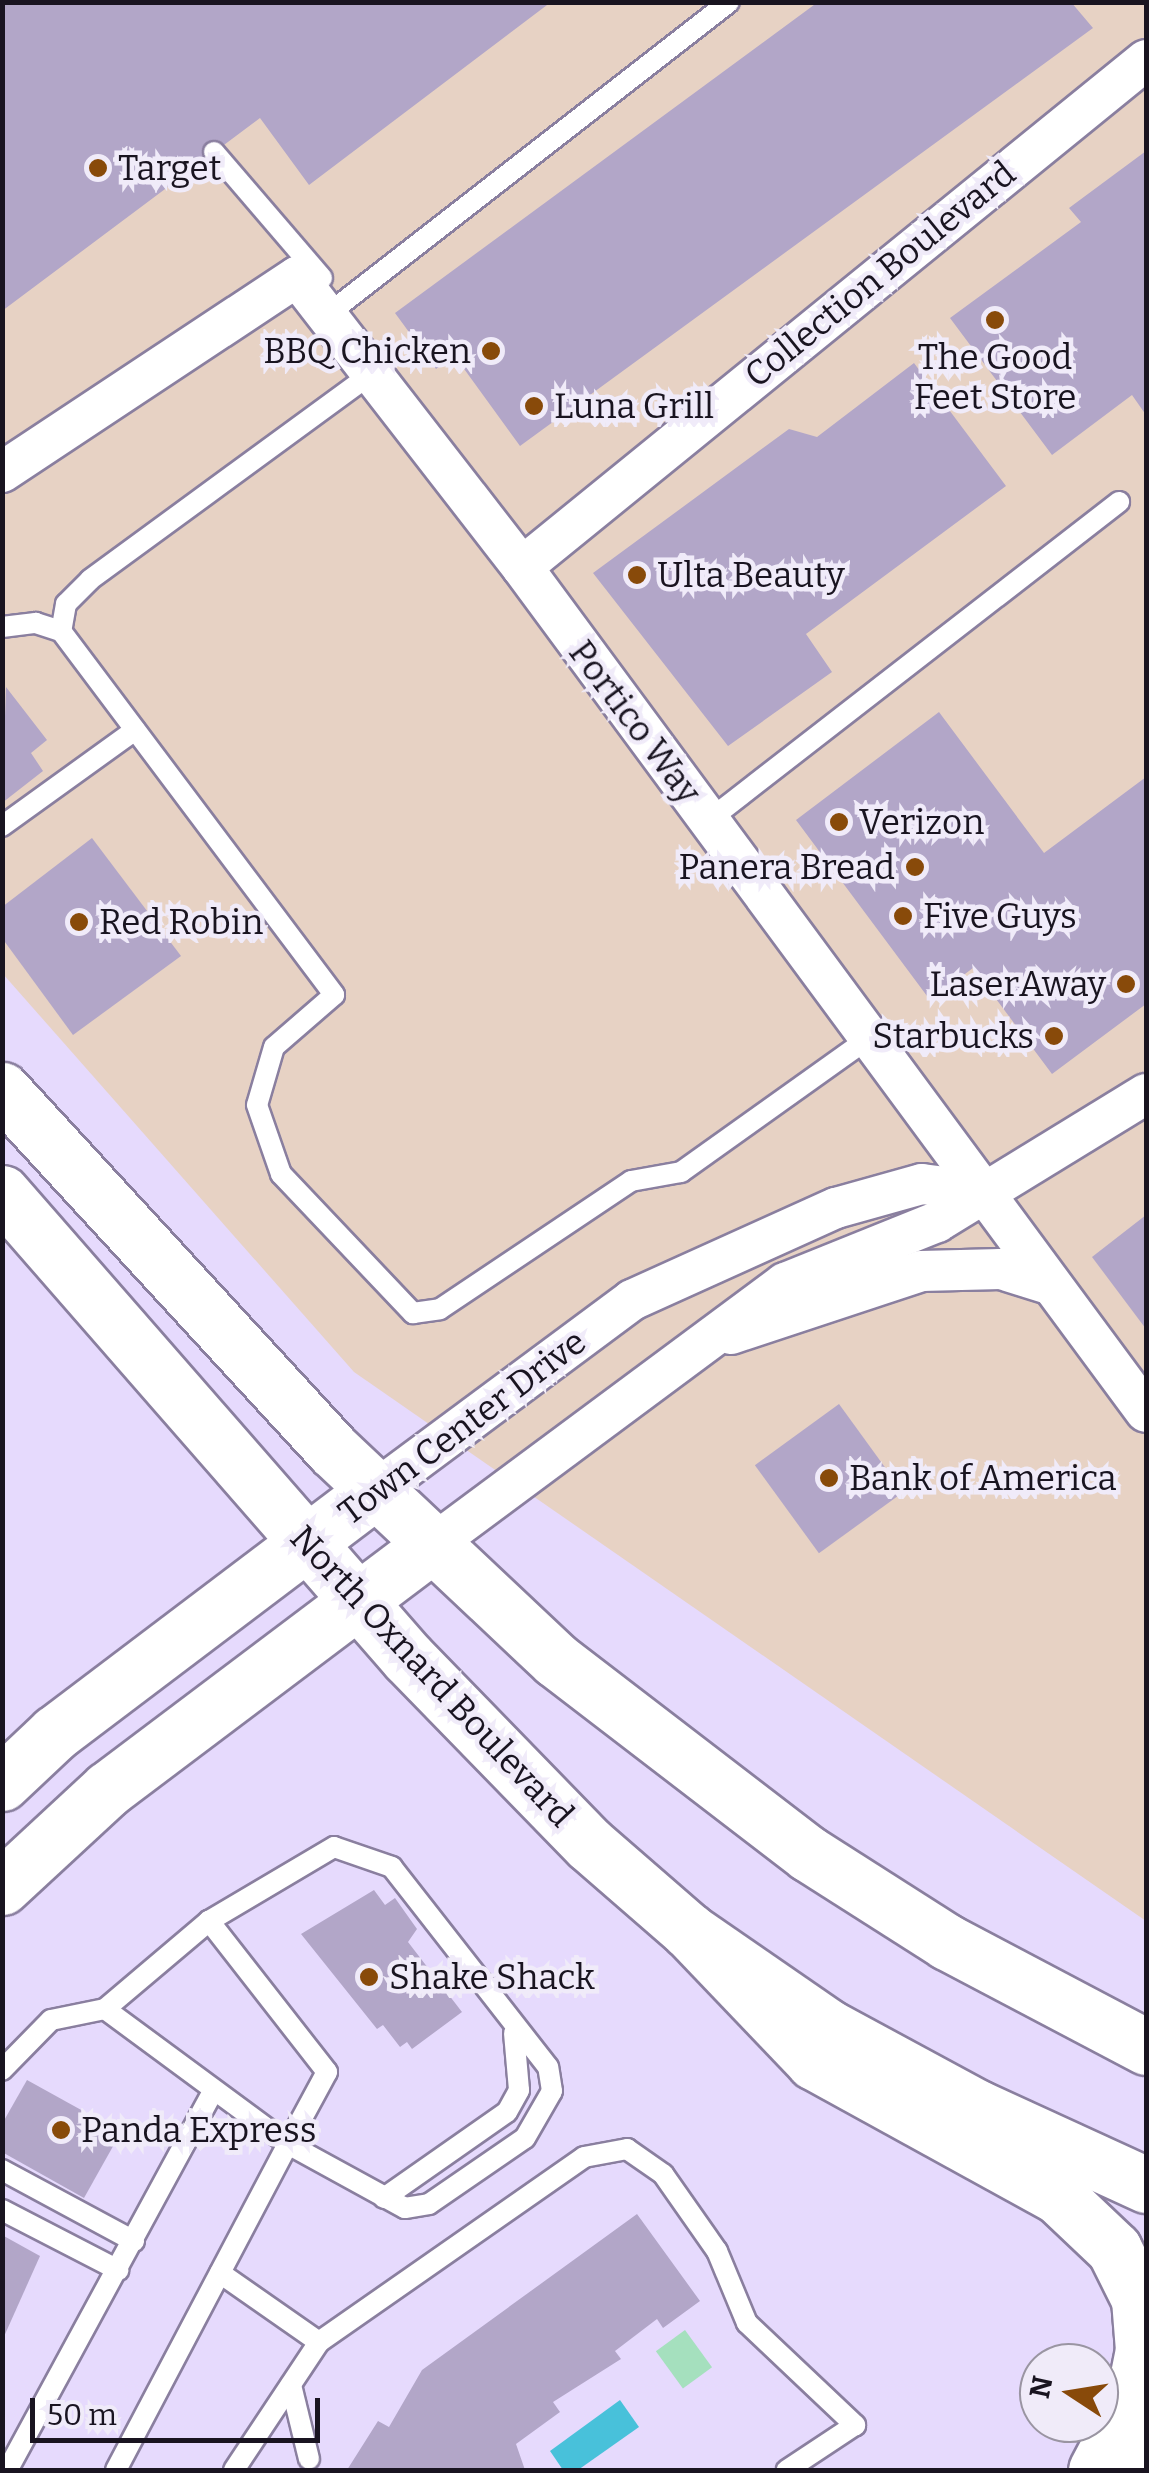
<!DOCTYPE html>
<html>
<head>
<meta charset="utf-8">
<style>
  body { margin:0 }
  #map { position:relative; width:1149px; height:2473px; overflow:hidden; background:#e6dafd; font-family:Bitter,serif }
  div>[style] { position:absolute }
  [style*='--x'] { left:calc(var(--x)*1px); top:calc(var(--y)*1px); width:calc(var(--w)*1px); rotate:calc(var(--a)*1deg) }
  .commercial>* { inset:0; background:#e7d2c4 }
  .green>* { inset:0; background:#a5e0be; transform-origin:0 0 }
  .water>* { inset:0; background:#48c1da }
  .building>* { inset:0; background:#b2a6c8; transform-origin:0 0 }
  .roads { filter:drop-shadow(2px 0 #8a7f9f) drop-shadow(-2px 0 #8a7f9f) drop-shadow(0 2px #8a7f9f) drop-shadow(0 -2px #8a7f9f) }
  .lane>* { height:20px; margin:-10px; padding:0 10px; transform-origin:10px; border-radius:10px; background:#fff }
  .street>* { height:40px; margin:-20px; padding:0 20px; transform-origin:20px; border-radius:20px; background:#fff }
  .secondary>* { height:55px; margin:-27.5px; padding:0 27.5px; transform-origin:27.5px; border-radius:27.5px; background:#fff }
  .highway>* { height:55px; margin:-27.5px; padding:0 27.5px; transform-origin:27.5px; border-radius:27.5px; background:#fff }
  .dots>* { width:28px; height:28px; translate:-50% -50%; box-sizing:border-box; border:5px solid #f0ebf9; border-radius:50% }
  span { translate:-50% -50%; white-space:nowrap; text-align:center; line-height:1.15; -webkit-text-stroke:9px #f0ebf9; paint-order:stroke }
  .poi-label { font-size:35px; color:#191420 }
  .left { translate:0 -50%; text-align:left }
  .right { translate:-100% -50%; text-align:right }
  .street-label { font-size:35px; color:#191420 }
  .frame { position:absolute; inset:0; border:5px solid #191420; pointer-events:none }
  .north { position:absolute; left:1019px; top:2343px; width:100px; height:100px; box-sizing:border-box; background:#f0ebf9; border:2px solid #9a95a2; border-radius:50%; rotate:282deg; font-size:28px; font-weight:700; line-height:40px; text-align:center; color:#191420 }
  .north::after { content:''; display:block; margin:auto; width:35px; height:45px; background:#884a0a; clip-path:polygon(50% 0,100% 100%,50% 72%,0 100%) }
  .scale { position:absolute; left:30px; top:2398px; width:290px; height:45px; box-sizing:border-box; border:5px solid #191420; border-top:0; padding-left:12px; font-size:30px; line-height:35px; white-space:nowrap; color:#191420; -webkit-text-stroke:8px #f0ebf9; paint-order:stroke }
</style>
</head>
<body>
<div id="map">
  <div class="commercial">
    <i style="clip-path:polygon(2px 3px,1146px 3px,1146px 1921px,354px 1372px,3px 974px)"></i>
  </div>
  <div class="green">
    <i style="left:685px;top:2330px;width:46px;height:36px;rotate:54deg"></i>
  </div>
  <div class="water">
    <i style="clip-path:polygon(620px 2400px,639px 2427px,578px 2470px,563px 2470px,550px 2451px)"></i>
  </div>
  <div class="building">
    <i style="clip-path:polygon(2px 2px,551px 2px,309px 185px,260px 118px,2px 311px)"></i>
    <i style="clip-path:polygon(818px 2px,1071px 2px,1093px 28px,520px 446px,454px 355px,436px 369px,395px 313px)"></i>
    <i style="clip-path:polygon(1146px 151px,1146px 415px,1132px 395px,1052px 455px,950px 318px,1081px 222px,1069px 208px)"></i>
    <i style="clip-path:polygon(914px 363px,1006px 486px,806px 634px,832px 672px,728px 746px,593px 573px,789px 429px,817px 437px)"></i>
    <i style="clip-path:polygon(6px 687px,47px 740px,31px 753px,43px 771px,2px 803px)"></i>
    <i style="clip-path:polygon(939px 712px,1044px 853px,1146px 777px,1146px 1004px,1052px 1074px,973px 968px,930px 1000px,796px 820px)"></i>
    <i style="clip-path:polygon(92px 838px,181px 956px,73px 1035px,2px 938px,2px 907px)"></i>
    <i style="clip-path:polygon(1146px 1215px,1146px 1329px,1092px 1257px)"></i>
    <i style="left:839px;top:1404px;width:109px;height:104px;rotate:54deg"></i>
    <i style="clip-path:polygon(374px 1890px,385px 1905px,395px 1898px,417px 1929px,408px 1942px,462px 2012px,412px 2049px,407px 2042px,400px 2047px,383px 2025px,377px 2029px,301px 1934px)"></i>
    <i style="clip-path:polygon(27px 2080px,121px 2132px,84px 2198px,2px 2152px,2px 2124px)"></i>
    <i style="clip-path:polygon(637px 2214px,700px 2301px,663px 2328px,657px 2319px,615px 2351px,621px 2359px,553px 2402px,560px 2412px,516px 2444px,525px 2470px,347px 2470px,378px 2421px,389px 2427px,422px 2370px)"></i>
    <i style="clip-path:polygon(2px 2235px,40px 2256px,2px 2341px)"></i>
  </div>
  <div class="roads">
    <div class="lane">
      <i style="--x:214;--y:152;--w:166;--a:49.4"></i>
      <i style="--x:328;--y:314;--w:508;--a:-37.88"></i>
      <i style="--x:371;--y:374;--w:348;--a:143.8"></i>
      <i style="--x:90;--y:580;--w:34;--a:135"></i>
      <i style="--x:66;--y:604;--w:27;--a:100"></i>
      <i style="--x:61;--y:631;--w:455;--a:53.1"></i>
      <i style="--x:334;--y:995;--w:79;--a:139.1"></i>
      <i style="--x:274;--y:1047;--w:60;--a:106.3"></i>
      <i style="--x:257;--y:1105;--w:73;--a:70.8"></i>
      <i style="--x:281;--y:1174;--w:192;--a:46.5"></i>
      <i style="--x:413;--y:1313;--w:27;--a:-8"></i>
      <i style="--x:440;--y:1309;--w:230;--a:-33.8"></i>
      <i style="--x:631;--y:1181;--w:51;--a:-10.2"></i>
      <i style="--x:681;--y:1172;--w:231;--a:-35.5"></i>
      <i style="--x:2;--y:627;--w:34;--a:-7"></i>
      <i style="--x:36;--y:623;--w:26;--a:18"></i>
      <i style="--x:709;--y:820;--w:519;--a:-37.8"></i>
      <i style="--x:2;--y:826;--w:164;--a:-35.8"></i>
      <i style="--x:2;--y:2070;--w:70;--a:-45.6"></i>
      <i style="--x:51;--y:2020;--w:55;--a:-11.5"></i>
      <i style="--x:2;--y:2170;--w:150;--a:28.3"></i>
      <i style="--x:384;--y:2198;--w:150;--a:-35"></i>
      <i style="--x:507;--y:2112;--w:25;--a:-61"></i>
      <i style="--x:519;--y:2090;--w:57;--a:-95"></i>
      <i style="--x:2;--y:2210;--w:131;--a:27.3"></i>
      <i style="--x:220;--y:2273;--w:121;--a:34.9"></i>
      <i style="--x:319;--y:2342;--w:323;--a:-34.9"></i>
      <i style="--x:584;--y:2157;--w:44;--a:-10.5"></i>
      <i style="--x:627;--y:2149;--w:44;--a:34.8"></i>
      <i style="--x:663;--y:2174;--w:94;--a:55"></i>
      <i style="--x:717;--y:2251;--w:78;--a:67.4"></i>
      <i style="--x:747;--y:2323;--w:149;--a:43.4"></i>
      <i style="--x:855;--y:2425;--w:82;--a:146.5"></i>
      <i style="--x:291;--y:2385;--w:76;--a:76.3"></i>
      <i style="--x:8;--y:2469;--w:431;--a:-61.5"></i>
      <i style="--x:116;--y:2470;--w:369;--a:-62.2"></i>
      <i style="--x:288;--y:2144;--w:82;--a:-61.6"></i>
      <i style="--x:327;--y:2072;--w:192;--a:-128"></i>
      <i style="--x:209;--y:1921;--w:136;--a:139.8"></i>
      <i style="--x:105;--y:2009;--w:227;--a:36.4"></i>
      <i style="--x:288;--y:2144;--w:133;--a:28.7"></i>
      <i style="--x:405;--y:2208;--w:24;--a:-9"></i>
      <i style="--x:429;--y:2204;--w:116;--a:-34.5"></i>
      <i style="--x:525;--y:2138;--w:54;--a:-60.1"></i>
      <i style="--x:552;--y:2091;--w:24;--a:-99"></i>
      <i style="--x:548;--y:2067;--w:254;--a:-128"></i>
      <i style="--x:392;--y:1867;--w:61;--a:-161"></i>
      <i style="--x:334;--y:1847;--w:145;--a:149.4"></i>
      <i style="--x:234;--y:2470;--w:154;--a:-56.4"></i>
    </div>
    <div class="street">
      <i style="--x:2;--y:472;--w:354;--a:-33.5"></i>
      <i style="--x:297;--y:277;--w:367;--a:52.2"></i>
      <i style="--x:522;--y:567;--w:1050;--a:53.56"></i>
      <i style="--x:522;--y:567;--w:804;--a:-39.09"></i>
      <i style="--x:731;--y:1334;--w:200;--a:-18.3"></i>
      <i style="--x:921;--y:1271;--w:80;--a:-1.4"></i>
      <i style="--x:1001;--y:1269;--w:50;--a:17.4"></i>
      <i style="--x:375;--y:1491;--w:320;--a:-36.6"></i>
      <i style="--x:632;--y:1300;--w:224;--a:-24.3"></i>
      <i style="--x:836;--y:1208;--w:89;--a:-15.6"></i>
      <i style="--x:922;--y:1184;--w:55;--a:7.3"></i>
      <i style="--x:435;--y:1543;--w:436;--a:-36.6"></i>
      <i style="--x:785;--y:1283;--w:164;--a:-21.9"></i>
      <i style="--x:937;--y:1222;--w:245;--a:-31.5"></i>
    </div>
    <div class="secondary">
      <i style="--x:2;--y:1090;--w:489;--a:47.4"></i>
      <i style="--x:333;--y:1450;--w:306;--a:43.3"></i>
      <i style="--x:556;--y:1660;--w:319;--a:37.5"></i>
      <i style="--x:809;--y:1854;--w:164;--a:32.5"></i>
      <i style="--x:947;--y:1942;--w:225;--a:27.8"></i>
      <i style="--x:2;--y:1193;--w:617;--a:48.88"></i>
      <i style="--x:408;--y:1658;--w:260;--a:45.8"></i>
      <i style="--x:589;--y:1844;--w:133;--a:41"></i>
      <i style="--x:689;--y:1931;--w:169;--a:34.6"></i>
      <i style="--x:828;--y:2027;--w:170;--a:28.4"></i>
      <i style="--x:978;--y:2108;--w:185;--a:24.6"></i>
      <i style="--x:2;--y:1783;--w:73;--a:-43.3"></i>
      <i style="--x:55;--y:1733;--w:401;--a:-37.1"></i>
      <i style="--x:2;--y:1887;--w:144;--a:-42.8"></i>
      <i style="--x:108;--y:1789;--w:409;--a:-37"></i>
    </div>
    <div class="highway">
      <i style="--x:689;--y:1931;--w:181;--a:46.3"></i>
      <i style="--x:814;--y:2062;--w:278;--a:28.8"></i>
      <i style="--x:1058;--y:2196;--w:77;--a:43.4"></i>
      <i style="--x:1114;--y:2249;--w:56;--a:63.4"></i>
      <i style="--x:1139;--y:2299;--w:51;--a:85.5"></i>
      <i style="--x:1143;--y:2350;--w:51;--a:101.3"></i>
      <i style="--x:1133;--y:2400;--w:79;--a:117.9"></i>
      <i style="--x:1143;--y:2470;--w:6;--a:-59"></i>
    </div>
  </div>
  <div class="dots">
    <i style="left:98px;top:168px;background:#884a0a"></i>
    <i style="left:995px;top:320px;background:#884a0a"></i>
    <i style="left:491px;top:351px;background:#884a0a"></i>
    <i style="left:534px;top:406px;background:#884a0a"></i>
    <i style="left:637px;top:575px;background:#884a0a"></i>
    <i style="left:839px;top:822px;background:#884a0a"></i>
    <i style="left:915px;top:867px;background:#884a0a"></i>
    <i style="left:903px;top:916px;background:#884a0a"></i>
    <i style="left:79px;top:922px;background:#884a0a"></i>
    <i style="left:1126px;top:984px;background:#884a0a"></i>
    <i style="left:1054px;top:1036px;background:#884a0a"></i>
    <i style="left:829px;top:1478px;background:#884a0a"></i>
    <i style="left:369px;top:1977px;background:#884a0a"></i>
    <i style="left:61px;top:2130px;background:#884a0a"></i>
  </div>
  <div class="poi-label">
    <span class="left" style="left:118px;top:168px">Target</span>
    <span class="right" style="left:471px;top:351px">BBQ Chicken</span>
    <span style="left:995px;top:377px">The Good<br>Feet Store</span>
    <span class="left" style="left:554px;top:406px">Luna Grill</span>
    <span class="left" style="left:657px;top:575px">Ulta Beauty</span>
    <span class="left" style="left:859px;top:822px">Verizon</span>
    <span class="right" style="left:895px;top:867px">Panera Bread</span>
    <span class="left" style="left:923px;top:916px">Five Guys</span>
    <span class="left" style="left:99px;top:922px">Red Robin</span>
    <span class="right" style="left:1106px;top:984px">LaserAway</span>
    <span class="right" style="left:1034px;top:1036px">Starbucks</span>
    <span class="left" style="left:849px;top:1478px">Bank of America</span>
    <span class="left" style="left:389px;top:1977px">Shake Shack</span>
    <span class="left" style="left:81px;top:2130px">Panda Express</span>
  </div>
  <div class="street-label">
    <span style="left:880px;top:274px;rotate:-39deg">Collection Boulevard</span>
    <span style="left:635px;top:722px;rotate:53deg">Portico Way</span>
    <span style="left:462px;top:1427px;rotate:-37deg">Town Center Drive</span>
    <span style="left:432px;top:1676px;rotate:47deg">North Oxnard Boulevard</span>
  </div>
  <div class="frame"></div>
  <div class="north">N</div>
  <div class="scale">50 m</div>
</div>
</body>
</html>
